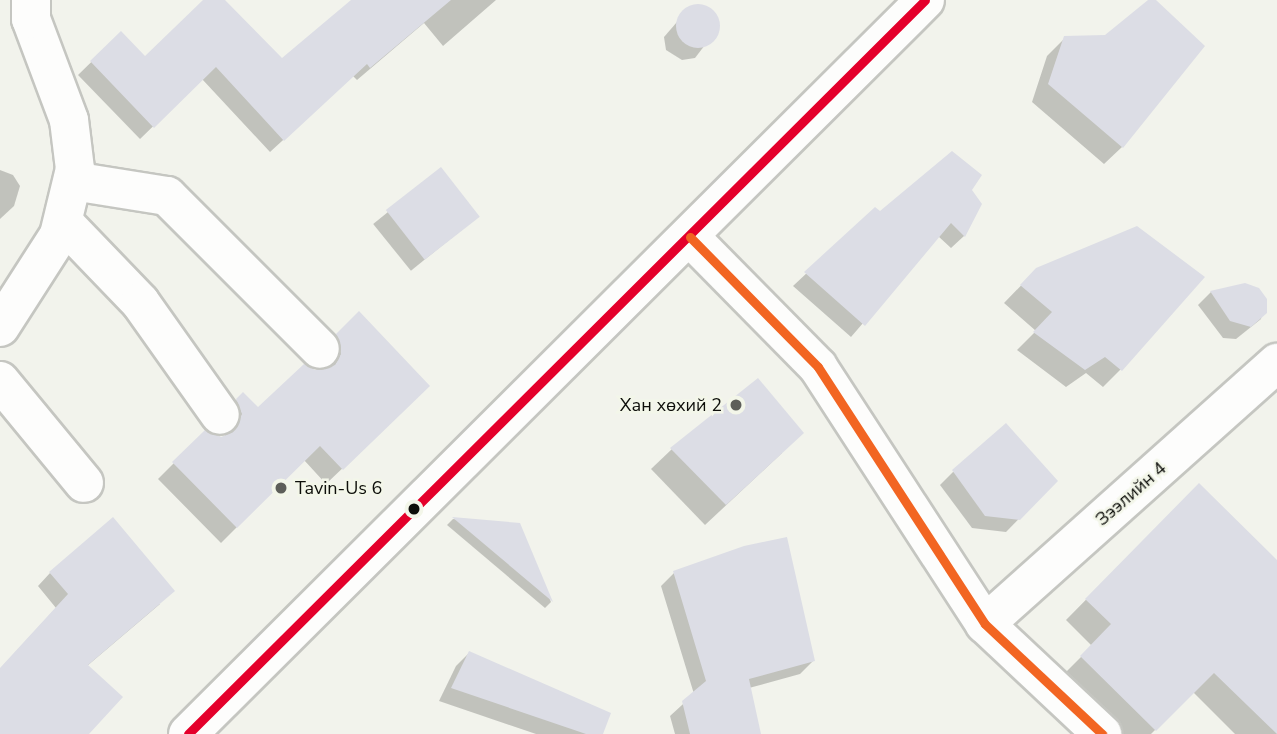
<!DOCTYPE html>
<html>
<head>
<meta charset="utf-8">
<style>
  body { margin:0 }
  #map { position:relative; width:1277px; height:734px; overflow:hidden; background:#f2f3ec; font-family:"Nunito Sans",sans-serif }
  div>[style] { position:absolute }
  [style*='--x'] { left:calc(var(--x)*1px); top:calc(var(--y)*1px); width:calc(var(--w)*1px); rotate:calc(var(--a)*1deg) }
  .shadow>* { inset:0; background:#0003; transform-origin:0 0 }
  .building>* { inset:0; background:#dcdde5; transform-origin:0 0 }
  .round { border-radius:50% }
  .roads { filter:drop-shadow(2px 0 #c5c6c1) drop-shadow(-2px 0 #c5c6c1) drop-shadow(0 2px #c5c6c1) drop-shadow(0 -2px #c5c6c1) }
  .street>* { height:38px; margin:-19px; padding:0 19px; transform-origin:19px; border-radius:19px; background:#fdfdfc }
  .secondary>* { height:38px; margin:-19px; padding:0 19px; transform-origin:19px; border-radius:19px; background:#fdfdfc }
  .bus-1>* { height:9px; margin:-4.5px; padding:0 4.5px; transform-origin:4.5px; border-radius:4.5px; background:#e4002b }
  .bus-2>* { height:9px; margin:-4.5px; padding:0 4.5px; transform-origin:4.5px; border-radius:4.5px; background:#f26522 }
  .dots>* { width:19px; height:19px; translate:-50% -50%; box-sizing:border-box; border:4px solid #f3f6e9; border-radius:50% }
  span { translate:-50% -50%; white-space:nowrap; text-align:center; line-height:1.15; -webkit-text-stroke:5px #f3f6e9; paint-order:stroke }
  .poi-label { font-size:18px; color:#0d0e0a }
  .right { translate:-100% -50%; text-align:right }
  .left { translate:0 -50%; text-align:left }
  .street-label { font-size:18px; color:#0d0e0a }
</style>
</head>
<body>
<div id="map">
  <div class="shadow">
    <i style="clip-path:polygon(205px 0,223px 0,282px 60px,353px 0,496px 0,443px 46px,424px 23px,357px 80px,353px 76px,270px 152px,202px 79px,140px 139px,78px 75px,121px 33px,144px 58px)"></i>
    <i style="clip-path:polygon(1154px 0,1122px 147px,1104px 164px,1032px 102px,1047px 56px,1065px 38px,1106px 37px)"></i>
    <i style="clip-path:polygon(690px 7px,704px 7px,715px 15px,718px 28px,695px 58px,682px 60px,666px 50px,664px 37px)"></i>
    <i style="clip-path:polygon(0 170px,13px 175px,20px 186px,14px 206px,0 219px)"></i>
    <i style="left:440px;top:170px;width:60px;height:86px;rotate:51deg"></i>
    <i style="clip-path:polygon(970px 190px,980px 204px,964px 236px,951px 248px,938px 236px,851px 337px,793px 286px,875px 209px,880px 214px)"></i>
    <i style="clip-path:polygon(1037px 269px,1121px 369px,1103px 387px,1086px 373px,1066px 387px,1017px 350px,1036px 331px,1004px 303px)"></i>
    <i style="clip-path:polygon(1245px 285px,1265px 300px,1261px 319px,1236px 339px,1223px 338px,1198px 305px,1211px 292px)"></i>
    <i style="clip-path:polygon(359px 313px,412px 402px,326px 484px,304px 460px,221px 543px,158px 479px,205px 432px,224px 438px,227px 430px,221px 416px,243px 394px,258px 410px,326px 369px,321px 351px)"></i>
    <i style="clip-path:polygon(672px 449px,782px 453px,705px 525px,651px 469px)"></i>
    <i style="clip-path:polygon(953px 472px,1056px 481px,1006px 532px,972px 528px,940px 485px)"></i>
    <i style="clip-path:polygon(1199px 485px,1277px 563px,1277px 734px,1235px 734px,1193px 692px,1151px 734px,1118px 734px,1061px 677px,1092px 646px,1066px 620px)"></i>
    <i style="clip-path:polygon(453px 519px,519px 524px,551px 602px,545px 608px,447px 525px)"></i>
    <i style="clip-path:polygon(50px 573px,160px 604px,87px 666px,86px 734px,0 734px,0 669px,56px 608px,38px 586px)"></i>
    <i style="clip-path:polygon(674px 573px,813px 661px,800px 674px,749px 688px,759px 734px,675px 734px,670px 716px,694px 694px,661px 586px)"></i>
    <i style="clip-path:polygon(469px 653px,601px 734px,536px 734px,439px 701px,456px 666px)"></i>
  </div>
  <div class="building">
    <i style="clip-path:polygon(203px 0,225px 0,282px 58px,351px 0,451px 0,370px 68px,367px 64px,284px 141px,216px 67px,154px 128px,90px 61px,121px 31px,145px 56px)"></i>
    <i style="clip-path:polygon(1148px 0,1156px 0,1205px 46px,1123px 148px,1048px 84px,1064px 36px,1105px 35px)"></i>
    <i class="round" style="left:676px;top:4px;width:44px;height:44px"></i>
    <i style="clip-path:polygon(952px 151px,982px 175px,972px 190px,982px 204px,965px 237px,951px 223px,865px 326px,804px 272px,875px 207px,880px 211px)"></i>
    <i style="left:441px;top:167px;width:63px;height:70px;rotate:52deg"></i>
    <i style="clip-path:polygon(1137px 226px,1205px 277px,1122px 371px,1105px 357px,1085px 370px,1033px 332px,1052px 312px,1020px 285px,1036px 268px)"></i>
    <i style="clip-path:polygon(1245px 283px,1259px 288px,1267px 299px,1267px 313px,1251px 327px,1230px 321px,1210px 291px)"></i>
    <i style="clip-path:polygon(359px 311px,430px 386px,343px 470px,320px 446px,237px 528px,172px 462px,205px 430px,221px 437px,233px 432px,242px 414px,236px 399px,243px 392px,258px 407px,304px 364px,315px 370px,335px 365px,341px 354px,336px 334px)"></i>
    <i style="clip-path:polygon(758px 378px,804px 433px,726px 505px,670px 448px)"></i>
    <i style="clip-path:polygon(1006px 423px,1058px 481px,1020px 520px,985px 516px,952px 470px)"></i>
    <i style="clip-path:polygon(1199px 483px,1277px 560px,1277px 734px,1214px 673px,1156px 731px,1080px 656px,1111px 624px,1085px 599px)"></i>
    <i style="clip-path:polygon(113px 517px,175px 591px,88px 665px,123px 697px,89px 734px,0 734px,0 668px,68px 594px,49px 572px)"></i>
    <i style="clip-path:polygon(452px 517px,520px 523px,553px 602px)"></i>
    <i style="clip-path:polygon(787px 537px,815px 661px,749px 679px,761px 734px,690px 734px,682px 701px,706px 681px,673px 571px,744px 546px)"></i>
    <i style="clip-path:polygon(469px 651px,611px 713px,603px 734px,586px 734px,451px 688px)"></i>
  </div>
  <div class="roads">
    <div class="street">
      <i style="--x:73;--y:181;--w:95;--a:9.1"></i>
      <i style="--x:167;--y:196;--w:216;--a:45"></i>
      <i style="--x:63;--y:222;--w:111;--a:46.1"></i>
      <i style="--x:140;--y:302;--w:138;--a:54.7"></i>
      <i style="--x:690;--y:237;--w:182;--a:45.4"></i>
      <i style="--x:818;--y:367;--w:306;--a:57"></i>
      <i style="--x:985;--y:624;--w:161;--a:43.2"></i>
      <i style="--x:0;--y:327;--w:109;--a:-57.3"></i>
      <i style="--x:59;--y:235;--w:68;--a:-76.4"></i>
      <i style="--x:75;--y:169;--w:49;--a:-97"></i>
      <i style="--x:69;--y:120;--w:108;--a:-110.6"></i>
      <i style="--x:31;--y:19;--w:19;--a:-90"></i>
      <i style="--x:0;--y:381;--w:132;--a:50.5"></i>
      <i style="--x:985;--y:624;--w:392;--a:-41.8"></i>
    </div>
    <div class="secondary">
      <i style="--x:188;--y:734;--w:1040;--a:-44.88"></i>
    </div>
  </div>
  <div class="bus-1">
    <i style="--x:188;--y:734;--w:1040;--a:-44.88"></i>
  </div>
  <div class="bus-2">
    <i style="--x:690;--y:237;--w:182;--a:45.4"></i>
    <i style="--x:818;--y:367;--w:306;--a:57"></i>
    <i style="--x:985;--y:624;--w:161;--a:43.2"></i>
  </div>
  <div class="dots">
    <i style="left:736px;top:405px;background:#5d5e59"></i>
    <i style="left:281px;top:488px;background:#5d5e59"></i>
    <i style="left:414px;top:509px;background:#0d0e0a"></i>
  </div>
  <div class="poi-label">
    <span class="right" style="left:722px;top:405px">Хан хөхий 2</span>
    <span class="left" style="left:295px;top:488px">Tavin-Us 6</span>
  </div>
  <div class="street-label">
    <span style="left:1131px;top:494px;rotate:-41deg">Зээлийн 4</span>
  </div>
</div>
</body>
</html>
